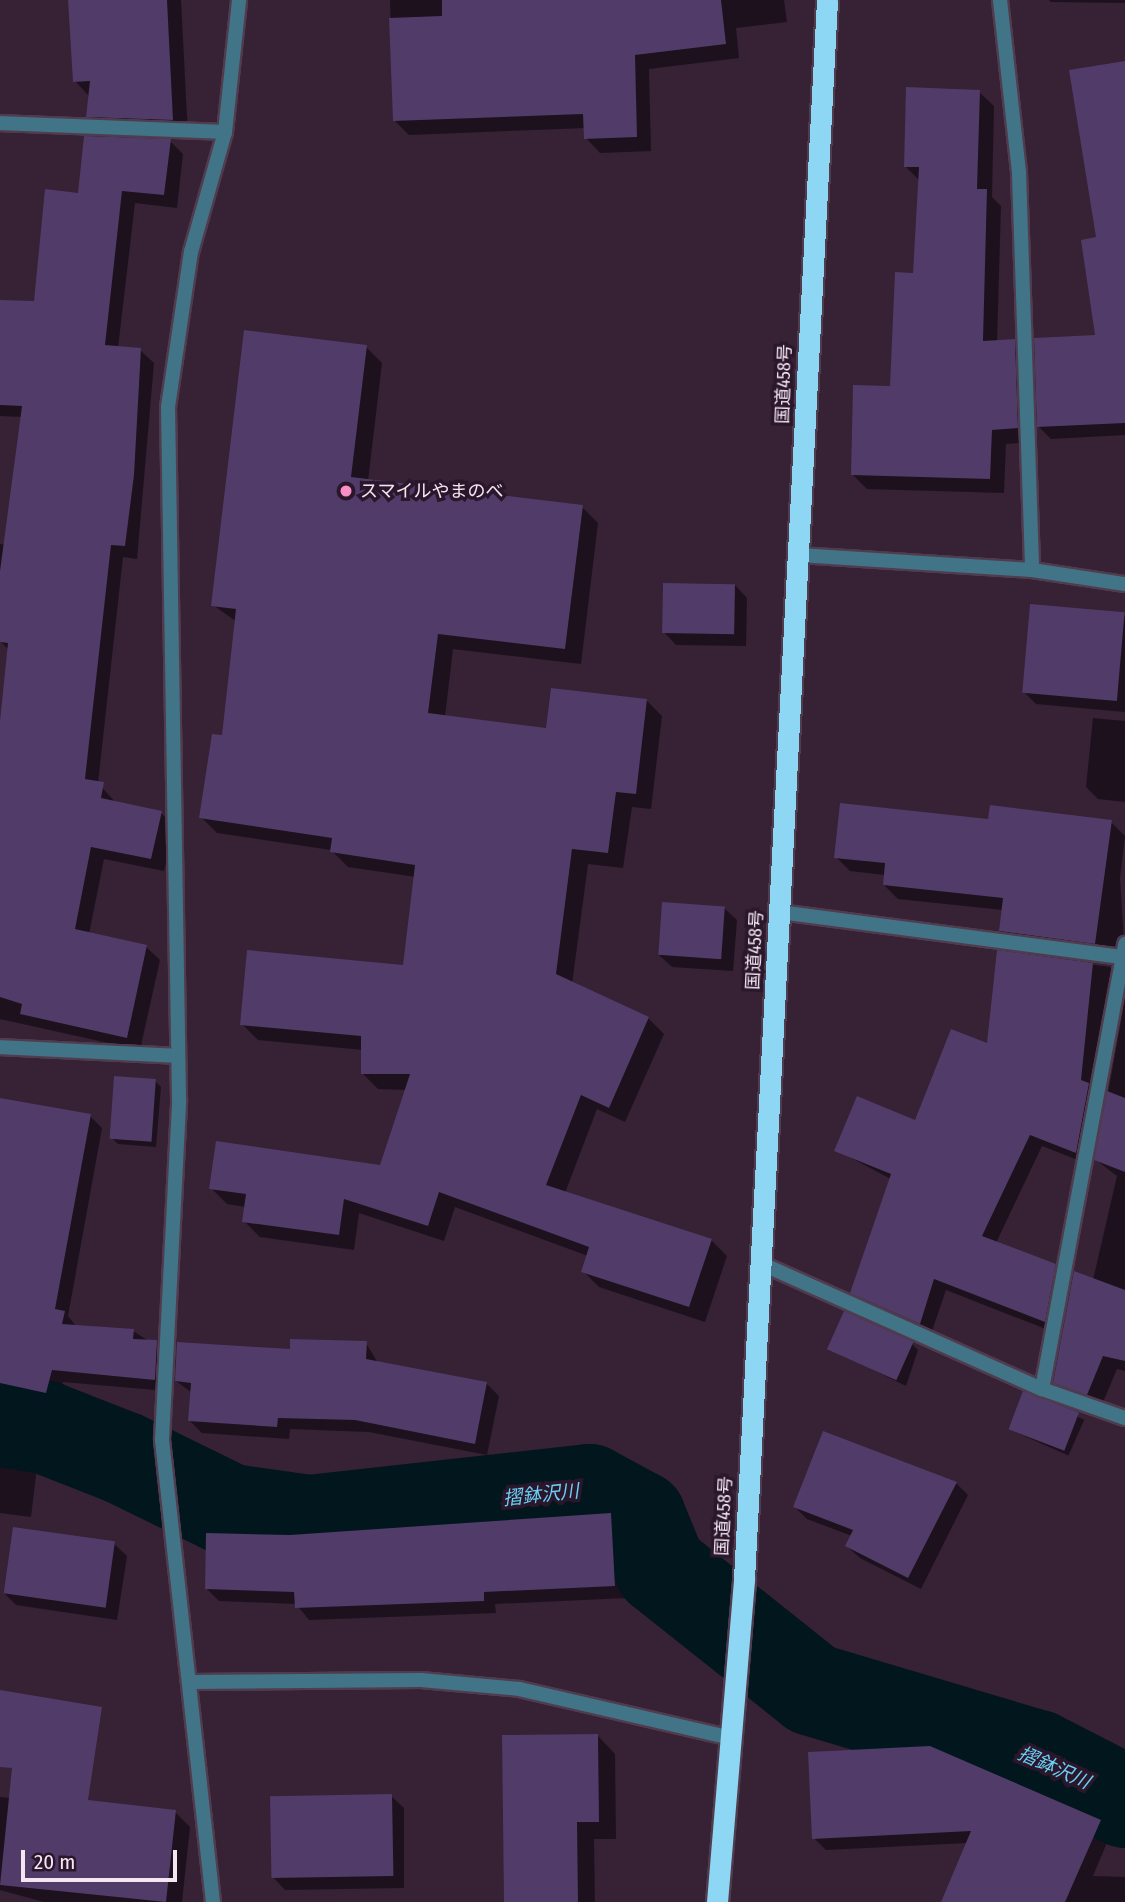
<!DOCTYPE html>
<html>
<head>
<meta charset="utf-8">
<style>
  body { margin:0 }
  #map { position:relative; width:1125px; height:1902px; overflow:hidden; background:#362135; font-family:"Fira Sans Condensed","Noto Sans JP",sans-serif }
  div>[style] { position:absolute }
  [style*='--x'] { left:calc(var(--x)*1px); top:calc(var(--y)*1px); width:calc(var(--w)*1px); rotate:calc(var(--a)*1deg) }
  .shadow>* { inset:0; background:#0007; transform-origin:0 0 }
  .river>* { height:93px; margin:-46.5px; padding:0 46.5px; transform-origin:46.5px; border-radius:46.5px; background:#02161d }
  .building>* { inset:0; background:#503b69; transform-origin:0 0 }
  .roads { filter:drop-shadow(2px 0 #503c4f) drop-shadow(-2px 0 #503c4f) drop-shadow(0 2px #503c4f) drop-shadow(0 -2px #503c4f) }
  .street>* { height:14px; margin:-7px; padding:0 7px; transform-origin:7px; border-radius:7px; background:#427488 }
  .highway>* { height:21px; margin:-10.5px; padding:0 10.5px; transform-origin:10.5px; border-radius:10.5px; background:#8ed7f4 }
  .dots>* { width:19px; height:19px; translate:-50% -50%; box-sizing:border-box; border:4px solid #2b172b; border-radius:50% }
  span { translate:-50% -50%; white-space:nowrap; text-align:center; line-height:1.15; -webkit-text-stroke:7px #2b172b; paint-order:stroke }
  .street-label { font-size:18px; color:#f3e5f2 }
  .poi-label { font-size:18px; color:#f3e5f2 }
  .left { translate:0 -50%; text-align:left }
  .water-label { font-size:19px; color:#69d1f5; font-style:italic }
  .scale { position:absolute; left:21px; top:1850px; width:156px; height:32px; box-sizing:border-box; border:4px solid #f3e5f2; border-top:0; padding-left:9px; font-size:21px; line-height:24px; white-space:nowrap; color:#f3e5f2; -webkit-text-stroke:5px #2b172b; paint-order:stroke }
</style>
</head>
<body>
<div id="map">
  <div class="shadow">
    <i style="clip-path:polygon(70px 0,181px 0,188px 136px,104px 132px,88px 116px,90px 97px,75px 81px)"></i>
    <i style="clip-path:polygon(390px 0,784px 0,787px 22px,736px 28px,739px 58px,649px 69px,651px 151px,600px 153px,586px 138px,585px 128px,409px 135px,394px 120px)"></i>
    <i style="clip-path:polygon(1049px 0,1125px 0,1125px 3px,1051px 2px)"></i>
    <i style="clip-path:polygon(1125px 63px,1125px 435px,1051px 439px,1039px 427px,1097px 337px,1098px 239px)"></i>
    <i style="clip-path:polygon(979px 92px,994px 106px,992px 197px,1001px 206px,997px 342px,1014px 341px,1029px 356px,1032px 442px,1006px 444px,1004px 493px,867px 489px,852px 474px,891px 388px,915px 275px,920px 181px,905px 166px)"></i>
    <i style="clip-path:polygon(170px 141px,183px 154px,177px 208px,135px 203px,118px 348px,140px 350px,154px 363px,137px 559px,123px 557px,98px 783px,116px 803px,161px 813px,175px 826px,164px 871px,104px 859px,89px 934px,146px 947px,160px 960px,140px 1050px,0 1019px,0 737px,9px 650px,0 641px,0 544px,8px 545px,23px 417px,0 416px,0 302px,35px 303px,79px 195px)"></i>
    <i style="clip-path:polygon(366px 347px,382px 363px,368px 481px,582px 507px,598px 523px,581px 664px,453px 649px,445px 717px,548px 730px,646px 700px,662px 716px,651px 809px,632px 807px,623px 868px,588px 864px,572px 984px,648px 1018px,664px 1034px,625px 1122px,597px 1109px,565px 1193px,711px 1240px,727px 1256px,705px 1322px,599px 1287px,583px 1271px,588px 1256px,455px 1207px,444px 1241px,359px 1213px,354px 1250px,260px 1237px,244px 1221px,246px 1207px,227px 1204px,211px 1188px,382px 1167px,407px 1090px,378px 1089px,362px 1073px,363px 1050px,258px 1040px,242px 1024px,404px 967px,416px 877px,348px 867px,331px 850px,217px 833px,201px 817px,223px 737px,237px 622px,213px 605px)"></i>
    <i style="clip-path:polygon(735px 585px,747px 598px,746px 646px,676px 645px,664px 632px)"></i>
    <i style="clip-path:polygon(1125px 615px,1125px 712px,1036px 704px,1024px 692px)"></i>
    <i style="clip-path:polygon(1093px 718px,1125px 721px,1125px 802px,1098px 799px,1086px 787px)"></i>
    <i style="clip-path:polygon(989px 821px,1111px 822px,1125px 836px,1120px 878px,1125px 959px,1015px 944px,1001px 931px,1003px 910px,898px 899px,884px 885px,885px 875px,850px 871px,836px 857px)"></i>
    <i style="clip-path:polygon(724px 908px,737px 920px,733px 971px,672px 967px,659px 955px)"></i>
    <i style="clip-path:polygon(999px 952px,1110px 967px,1122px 979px,1088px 1164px,1042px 1146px,996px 1243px,1055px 1265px,1067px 1277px,1056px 1333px,946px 1290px,931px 1334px,864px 1304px,853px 1292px,891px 1179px,836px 1150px,916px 1122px,989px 1046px)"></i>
    <i style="clip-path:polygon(1125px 999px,1125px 1371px,1117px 1369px,1101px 1407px,1069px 1396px,1055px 1382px,1093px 1280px,1117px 1176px,1096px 1160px)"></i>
    <i style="clip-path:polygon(155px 1081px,161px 1087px,156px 1147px,118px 1144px,112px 1138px)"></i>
    <i style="clip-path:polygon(0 1100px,90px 1116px,102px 1128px,68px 1316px,76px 1326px,133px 1331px,169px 1354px,167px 1391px,63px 1382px,58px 1404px,45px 1401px,31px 1517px,0 1513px)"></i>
    <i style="clip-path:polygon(366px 1343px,378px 1363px,486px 1383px,499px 1396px,487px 1455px,369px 1432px,290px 1429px,289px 1439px,202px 1433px,190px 1421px,192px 1393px,176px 1381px,292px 1351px)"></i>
    <i style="clip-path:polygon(912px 1344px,918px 1350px,906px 1386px,833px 1350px)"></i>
    <i style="left:1024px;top:1393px;width:66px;height:39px;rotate:24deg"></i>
    <i style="clip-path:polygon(956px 1483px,968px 1495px,921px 1589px,860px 1558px,847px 1546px,852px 1536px,807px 1519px,795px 1507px)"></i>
    <i style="clip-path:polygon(611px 1515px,623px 1527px,627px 1598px,495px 1604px,496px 1613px,309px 1620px,296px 1604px,219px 1601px,206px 1588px,290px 1537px)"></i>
    <i style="clip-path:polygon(114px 1544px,127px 1556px,117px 1620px,16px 1605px,4px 1593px)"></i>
    <i style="clip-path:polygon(598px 1736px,615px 1754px,616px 1839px,594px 1839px,595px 1902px,505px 1902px)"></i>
    <i style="clip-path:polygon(391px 1796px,404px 1808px,404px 1888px,285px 1890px,273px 1877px)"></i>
    <i style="clip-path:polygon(0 1797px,175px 1812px,190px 1827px,182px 1902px,44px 1902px,0 1890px)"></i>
    <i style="clip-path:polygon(1100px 1821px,1111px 1833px,1093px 1876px,1125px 1877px,1125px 1902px,943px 1902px,968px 1843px,826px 1850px,814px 1838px)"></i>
  </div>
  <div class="river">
    <i style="--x:0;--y:1420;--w:46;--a:8.8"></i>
    <i style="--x:45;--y:1427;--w:85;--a:21.4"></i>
    <i style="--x:124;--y:1458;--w:118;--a:26.1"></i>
    <i style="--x:230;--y:1510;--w:80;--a:7.9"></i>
    <i style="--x:309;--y:1521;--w:282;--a:-6.3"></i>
    <i style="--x:589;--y:1490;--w:57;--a:28.4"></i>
    <i style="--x:639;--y:1517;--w:55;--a:67.6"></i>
    <i style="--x:660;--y:1568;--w:194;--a:38.5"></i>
    <i style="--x:812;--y:1689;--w:235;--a:16.6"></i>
    <i style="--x:1037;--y:1756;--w:99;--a:27.1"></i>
  </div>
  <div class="building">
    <i style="clip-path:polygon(68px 0,167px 0,173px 120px,86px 117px,90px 81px,73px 82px)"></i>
    <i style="clip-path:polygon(442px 0,721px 0,726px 44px,635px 55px,637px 137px,584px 139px,583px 114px,393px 121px,389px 18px,442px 16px)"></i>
    <i style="clip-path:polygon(1125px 61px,1125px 423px,1037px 427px,1034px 338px,1095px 335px,1081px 240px,1096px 237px,1069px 70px)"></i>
    <i style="clip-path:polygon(906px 87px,980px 90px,977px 189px,987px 189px,983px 341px,1015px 339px,1018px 428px,992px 430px,990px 479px,851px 475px,853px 385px,890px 386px,895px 272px,913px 273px,919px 167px,904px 167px)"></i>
    <i style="clip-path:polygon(84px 136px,171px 139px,164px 195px,122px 191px,105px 345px,141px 348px,134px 475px,125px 546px,111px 545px,85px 779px,104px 782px,101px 798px,162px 811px,151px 859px,91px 847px,75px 929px,147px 945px,127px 1038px,20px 1014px,22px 1004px,0 997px,0 721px,8px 643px,0 642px,0 571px,22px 406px,0 405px,0 300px,34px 301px,45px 189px,78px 193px)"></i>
    <i style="clip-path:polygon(244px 330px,367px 345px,351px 477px,583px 505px,565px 649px,438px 634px,428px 713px,546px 728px,551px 688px,647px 699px,636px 794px,616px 792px,608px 853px,572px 849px,556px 974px,649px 1017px,609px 1108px,581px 1095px,546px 1185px,712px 1239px,689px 1307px,581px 1272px,589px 1247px,439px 1192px,428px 1226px,344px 1199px,339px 1235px,242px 1222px,246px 1194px,209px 1189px,216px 1141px,380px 1165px,410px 1074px,361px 1074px,361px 1036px,240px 1025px,247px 950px,403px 965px,415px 865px,330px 852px,332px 838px,199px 818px,212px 734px,222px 735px,236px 609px,211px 606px)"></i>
    <i style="left:663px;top:583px;width:72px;height:50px;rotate:1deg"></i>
    <i style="left:1030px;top:604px;width:95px;height:89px;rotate:5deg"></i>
    <i style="clip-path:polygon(840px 803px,988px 819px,990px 805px,1112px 820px,1095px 944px,999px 931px,1003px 898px,883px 885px,885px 863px,834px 858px)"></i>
    <i style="left:662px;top:902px;width:63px;height:53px;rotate:4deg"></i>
    <i style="clip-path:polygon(997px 950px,1093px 963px,1081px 1080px,1089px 1083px,1076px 1153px,1030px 1135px,982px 1236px,1056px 1264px,1045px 1322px,934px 1279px,920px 1324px,850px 1293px,891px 1174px,834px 1151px,857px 1096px,915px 1120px,951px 1029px,987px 1043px)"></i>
    <i style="left:114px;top:1076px;width:42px;height:63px;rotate:4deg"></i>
    <i style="clip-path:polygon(1107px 1091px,1125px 1098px,1125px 1172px,1094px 1160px)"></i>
    <i style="clip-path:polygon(0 1098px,91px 1114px,55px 1309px,65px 1311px,62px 1324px,134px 1329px,133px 1339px,157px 1340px,155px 1380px,52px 1370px,46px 1393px,0 1383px)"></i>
    <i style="clip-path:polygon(1074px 1271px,1125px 1290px,1125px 1361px,1103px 1356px,1087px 1395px,1053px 1383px)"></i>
    <i style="left:844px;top:1311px;width:76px;height:42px;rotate:24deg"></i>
    <i style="clip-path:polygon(290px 1339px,367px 1341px,366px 1359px,487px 1382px,475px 1444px,355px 1420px,278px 1418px,277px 1427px,188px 1421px,191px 1383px,175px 1381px,177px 1342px,290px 1349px)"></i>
    <i style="left:1023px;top:1391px;width:60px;height:41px;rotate:21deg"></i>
    <i style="clip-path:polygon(823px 1431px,957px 1482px,908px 1578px,845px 1546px,853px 1530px,793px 1507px)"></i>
    <i style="clip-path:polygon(611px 1513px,615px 1586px,484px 1592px,484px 1601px,295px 1608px,294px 1592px,205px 1589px,206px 1533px,290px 1535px)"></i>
    <i style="left:13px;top:1527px;width:103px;height:67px;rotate:8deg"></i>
    <i style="clip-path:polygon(0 1690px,102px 1707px,88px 1800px,176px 1810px,166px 1902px,0 1885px,12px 1768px,0 1767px)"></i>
    <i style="clip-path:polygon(598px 1734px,599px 1822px,577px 1822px,578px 1902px,504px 1902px,502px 1735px)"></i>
    <i style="clip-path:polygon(930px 1746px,1101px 1820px,1065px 1902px,941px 1902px,971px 1831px,812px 1839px,808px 1752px)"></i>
    <i style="left:392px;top:1794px;width:82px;height:122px;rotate:89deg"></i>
  </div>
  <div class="roads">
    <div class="street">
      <i style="--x:1000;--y:0;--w:174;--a:83.7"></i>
      <i style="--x:1019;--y:173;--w:397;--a:88.1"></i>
      <i style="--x:0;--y:123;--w:225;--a:2.3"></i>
      <i style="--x:799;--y:555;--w:233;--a:3.7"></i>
      <i style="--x:1032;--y:570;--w:94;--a:8.6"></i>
      <i style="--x:780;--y:912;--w:345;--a:7.5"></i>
      <i style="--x:0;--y:1047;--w:178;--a:2.9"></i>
      <i style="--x:760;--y:1263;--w:309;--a:24.1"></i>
      <i style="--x:1042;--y:1389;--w:88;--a:19.3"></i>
      <i style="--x:1042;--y:1389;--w:453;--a:-79.4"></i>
      <i style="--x:190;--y:1682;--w:231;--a:-0.5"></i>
      <i style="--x:421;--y:1680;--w:98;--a:5.2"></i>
      <i style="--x:519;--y:1689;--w:218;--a:13"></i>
      <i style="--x:213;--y:1902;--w:465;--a:-96.3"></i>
      <i style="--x:162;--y:1440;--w:341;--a:-87.1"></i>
      <i style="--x:179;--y:1099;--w:692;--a:-90.91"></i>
      <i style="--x:168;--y:407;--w:157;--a:-81.6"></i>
      <i style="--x:191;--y:252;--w:125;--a:-74.2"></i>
      <i style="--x:225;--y:132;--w:133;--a:-83.9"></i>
    </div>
    <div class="highway">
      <i style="--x:717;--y:1902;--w:324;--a:-85.2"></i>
      <i style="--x:744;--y:1579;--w:1581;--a:-86.99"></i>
    </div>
  </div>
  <div class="dots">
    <i style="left:346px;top:491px;background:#fa8fc6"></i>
  </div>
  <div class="street-label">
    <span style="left:784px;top:384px;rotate:-88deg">国道458号</span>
    <span style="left:755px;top:950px;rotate:-87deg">国道458号</span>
    <span style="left:724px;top:1516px;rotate:-87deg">国道458号</span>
  </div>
  <div class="poi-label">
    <span class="left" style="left:360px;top:491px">スマイルやまのべ</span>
  </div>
  <div class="water-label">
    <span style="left:541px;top:1495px;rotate:-6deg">摺鉢沢川</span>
    <span style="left:1054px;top:1768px;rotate:24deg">摺鉢沢川</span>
  </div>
  <div class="scale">20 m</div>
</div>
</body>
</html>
